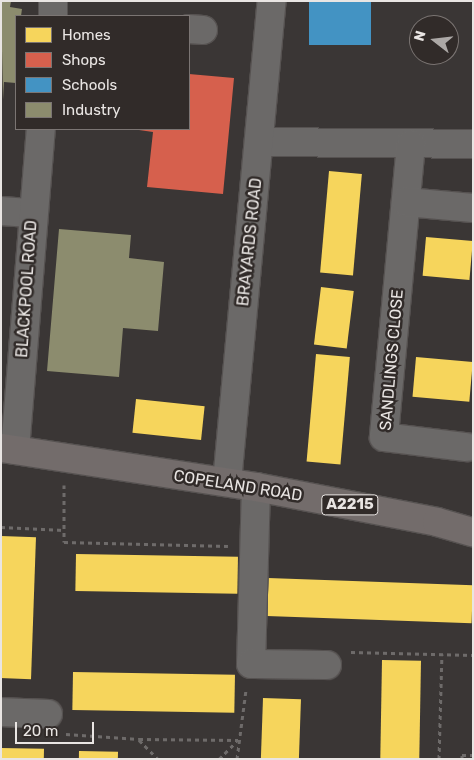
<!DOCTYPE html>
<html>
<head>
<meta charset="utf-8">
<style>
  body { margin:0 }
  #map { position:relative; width:474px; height:760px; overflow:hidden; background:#3a3635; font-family:Rubik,sans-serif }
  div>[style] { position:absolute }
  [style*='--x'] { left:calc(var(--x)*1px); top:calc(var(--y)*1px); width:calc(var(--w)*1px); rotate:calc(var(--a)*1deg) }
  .homes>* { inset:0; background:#f6d55c; transform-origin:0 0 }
  .shops>* { inset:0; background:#d6604d }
  .schools>* { inset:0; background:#4393c3; transform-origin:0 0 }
  .industry>* { inset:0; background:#8c8c6e }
  .path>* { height:3px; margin-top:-1.5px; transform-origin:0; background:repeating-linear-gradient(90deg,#6e6b6a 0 4px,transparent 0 8px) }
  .roads { filter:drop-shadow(1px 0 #565251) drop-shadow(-1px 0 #565251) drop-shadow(0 1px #565251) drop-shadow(0 -1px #565251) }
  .minor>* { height:28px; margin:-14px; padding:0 14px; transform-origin:14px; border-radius:14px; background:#6b6968 }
  .major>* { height:28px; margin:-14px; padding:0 14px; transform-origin:14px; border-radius:14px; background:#736c6b }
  span { translate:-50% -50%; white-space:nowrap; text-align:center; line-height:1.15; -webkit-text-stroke:5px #312b29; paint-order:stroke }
  .shield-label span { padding:1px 4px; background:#312b29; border:1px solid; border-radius:4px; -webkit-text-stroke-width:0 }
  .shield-label { font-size:15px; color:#e9e5e3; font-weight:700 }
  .street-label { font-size:16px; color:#e9e5e3 }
  .frame { position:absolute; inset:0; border:2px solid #e9e5e3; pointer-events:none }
  .legend { position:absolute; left:15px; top:15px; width:175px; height:115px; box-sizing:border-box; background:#312b29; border:1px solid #7b7573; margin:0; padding:6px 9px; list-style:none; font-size:15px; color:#e9e5e3 }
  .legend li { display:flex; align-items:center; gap:10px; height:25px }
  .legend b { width:25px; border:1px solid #7b7573 }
  .north { position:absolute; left:409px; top:15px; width:50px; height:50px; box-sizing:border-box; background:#312b29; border:1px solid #7b7573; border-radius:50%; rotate:286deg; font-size:14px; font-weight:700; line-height:20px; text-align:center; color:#e9e5e3 }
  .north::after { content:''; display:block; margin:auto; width:18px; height:22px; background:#aca8a6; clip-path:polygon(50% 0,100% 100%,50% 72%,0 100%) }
  .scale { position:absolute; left:15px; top:722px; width:79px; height:22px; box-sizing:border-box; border:2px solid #e9e5e3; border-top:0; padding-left:6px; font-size:15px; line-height:18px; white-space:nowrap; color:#e9e5e3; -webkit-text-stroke:4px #312b29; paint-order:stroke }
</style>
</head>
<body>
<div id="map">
  <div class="homes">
    <i style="left:329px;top:171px;width:33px;height:102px;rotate:5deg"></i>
    <i style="left:426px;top:237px;width:47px;height:39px;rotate:5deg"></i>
    <i style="left:321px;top:287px;width:33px;height:58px;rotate:7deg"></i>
    <i style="left:316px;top:354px;width:34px;height:108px;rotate:5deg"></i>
    <i style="left:416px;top:357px;width:57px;height:40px;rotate:5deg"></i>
    <i style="left:136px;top:399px;width:69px;height:34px;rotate:6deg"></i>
    <i style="left:1px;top:536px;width:35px;height:142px;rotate:2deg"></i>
    <i style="left:76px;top:554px;width:162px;height:37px;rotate:1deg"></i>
    <i style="left:268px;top:578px;width:205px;height:38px;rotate:2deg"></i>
    <i style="left:382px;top:660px;width:39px;height:99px;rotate:1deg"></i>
    <i style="left:73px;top:672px;width:162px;height:38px;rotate:1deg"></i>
    <i style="left:263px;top:698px;width:38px;height:61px;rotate:2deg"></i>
    <i style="left:1px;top:748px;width:43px;height:11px;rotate:1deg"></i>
    <i style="left:79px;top:751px;width:39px;height:8px;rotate:1deg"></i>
  </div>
  <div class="shops">
    <i style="clip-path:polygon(189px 74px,234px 78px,223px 194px,147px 187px,153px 132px,132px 129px,189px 129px)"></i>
  </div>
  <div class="schools">
    <i style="left:309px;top:1px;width:62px;height:44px"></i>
  </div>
  <div class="industry">
    <i style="clip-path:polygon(1px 1px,11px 1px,10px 7px,22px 9px,21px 16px,16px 16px,16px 83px,4px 82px,3px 100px)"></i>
    <i style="clip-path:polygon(59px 229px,131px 235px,129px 258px,164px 262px,158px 331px,123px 328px,119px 377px,47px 371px)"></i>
  </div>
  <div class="path">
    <i style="--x:64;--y:485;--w:57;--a:90"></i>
    <i style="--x:64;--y:542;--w:164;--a:1.4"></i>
    <i style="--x:1;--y:527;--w:63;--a:2.7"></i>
    <i style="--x:351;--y:652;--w:122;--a:1.4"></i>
    <i style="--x:66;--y:734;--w:73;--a:3.9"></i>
    <i style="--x:139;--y:739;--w:99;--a:0.6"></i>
    <i style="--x:139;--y:740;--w:27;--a:45"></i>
    <i style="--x:219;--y:759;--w:25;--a:-45"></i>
    <i style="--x:237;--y:759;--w:70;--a:-82.6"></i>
    <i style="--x:439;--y:759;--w:105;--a:-88.4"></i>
    <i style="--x:462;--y:759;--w:4;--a:-90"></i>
    <i style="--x:462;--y:755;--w:11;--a:0"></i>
  </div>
  <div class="roads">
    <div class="minor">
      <i style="--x:53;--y:16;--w:15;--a:-90"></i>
      <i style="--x:189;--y:29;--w:14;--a:4"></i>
      <i style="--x:260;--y:142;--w:213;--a:0.5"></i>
      <i style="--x:411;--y:144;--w:294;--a:95.3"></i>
      <i style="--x:384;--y:437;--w:83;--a:7"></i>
      <i style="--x:406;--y:202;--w:67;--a:5.1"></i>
      <i style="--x:1;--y:211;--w:32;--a:4"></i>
      <i style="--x:15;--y:450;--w:322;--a:-85.4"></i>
      <i style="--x:227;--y:482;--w:483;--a:-84.7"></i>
      <i style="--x:256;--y:487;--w:177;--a:91.6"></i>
      <i style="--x:251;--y:664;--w:76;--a:0.8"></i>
      <i style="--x:1;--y:712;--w:47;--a:2.4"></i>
    </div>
    <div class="major">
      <i style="--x:1;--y:448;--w:258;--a:8.7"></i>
      <i style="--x:256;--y:487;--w:184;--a:10.9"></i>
      <i style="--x:437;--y:522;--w:37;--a:16"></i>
    </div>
  </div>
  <div class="shield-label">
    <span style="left:350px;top:505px">A2215</span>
  </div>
  <div class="street-label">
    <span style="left:250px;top:242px;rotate:-84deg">BRAYARDS ROAD</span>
    <span style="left:27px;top:289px;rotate:-86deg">BLACKPOOL ROAD</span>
    <span style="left:392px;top:360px;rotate:-85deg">SANDLINGS CLOSE</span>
    <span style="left:238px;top:486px;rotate:9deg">COPELAND ROAD</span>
  </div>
  <div class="frame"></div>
  <ul class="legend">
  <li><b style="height:14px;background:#f6d55c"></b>Homes</li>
  <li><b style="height:14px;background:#d6604d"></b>Shops</li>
  <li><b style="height:14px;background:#4393c3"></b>Schools</li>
  <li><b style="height:14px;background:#8c8c6e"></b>Industry</li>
  </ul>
  <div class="north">N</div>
  <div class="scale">20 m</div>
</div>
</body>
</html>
